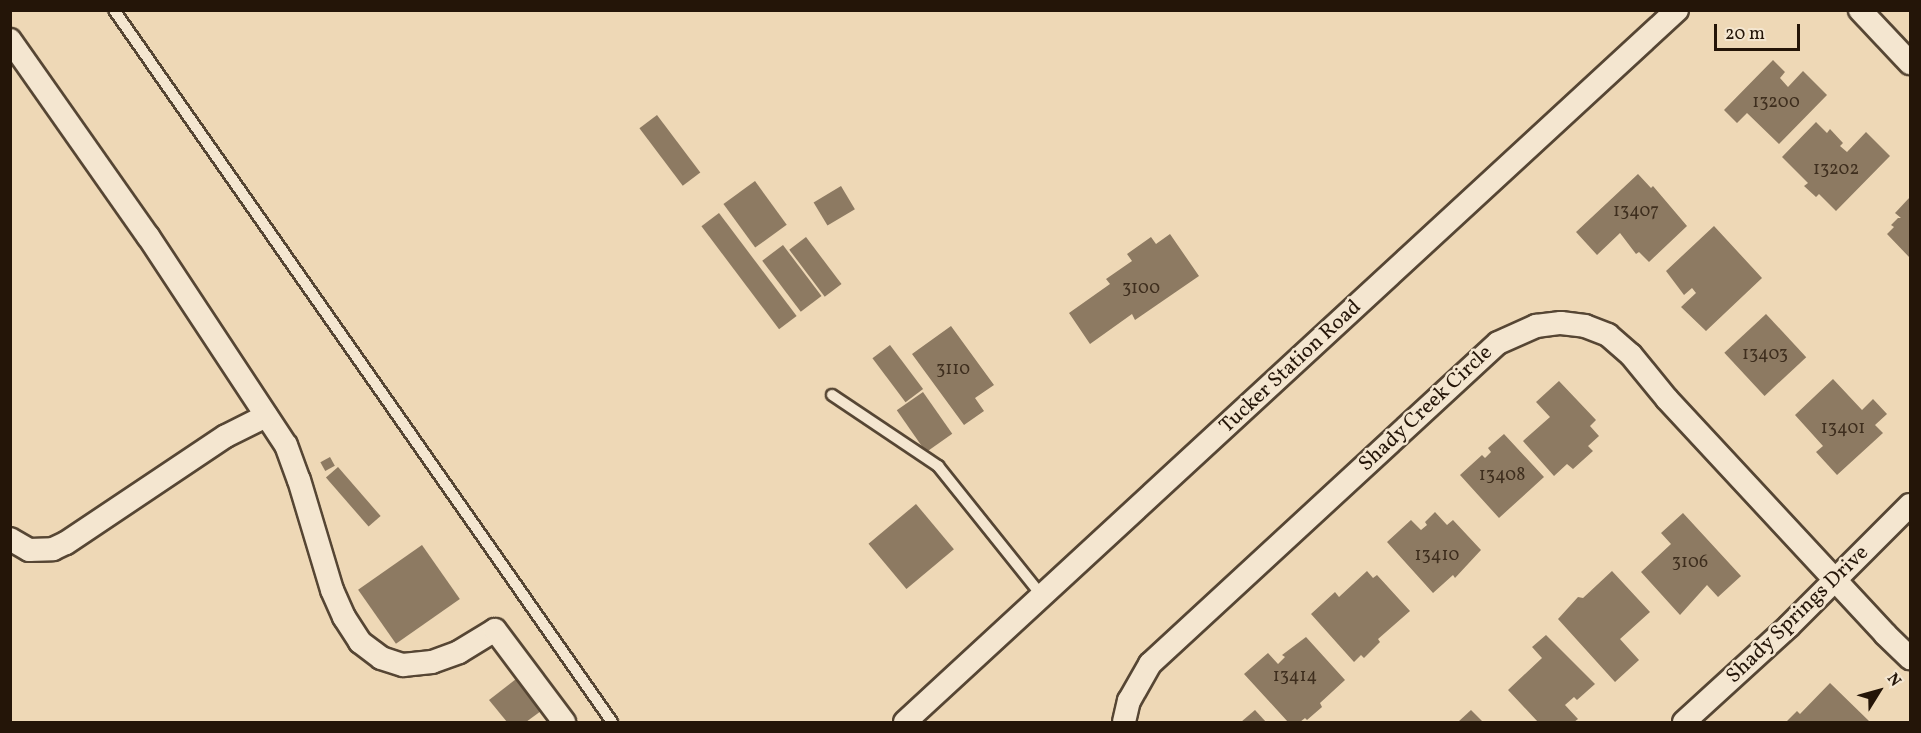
<!DOCTYPE html>
<html>
<head>
<meta charset="utf-8">
<style>
  body { margin:0 }
  #map { position:relative; width:1921px; height:733px; overflow:hidden; background:#eed8b6; font-family:Vollkorn,serif }
  div>[style] { position:absolute }
  [style*='--x'] { left:calc(var(--x)*1px); top:calc(var(--y)*1px); width:calc(var(--w)*1px); rotate:calc(var(--a)*1deg) }
  .building>* { inset:0; background:#8d7a62; transform-origin:0 0 }
  .roads { filter:drop-shadow(2px 0 #564634) drop-shadow(-2px 0 #564634) drop-shadow(0 2px #564634) drop-shadow(0 -2px #564634) }
  .lane>* { height:10px; margin:-5px; padding:0 5px; transform-origin:5px; border-radius:5px; background:#f4e6d0 }
  .street>* { height:22px; margin:-11px; padding:0 11px; transform-origin:11px; border-radius:11px; background:#f4e6d0 }
  span { translate:-50% -50%; white-space:nowrap; text-align:center; line-height:1.15; -webkit-text-stroke:5px #f4e6d0; paint-order:stroke }
  .number-label { font-size:18px; color:#3e2e1e }
  .number-label span { -webkit-text-stroke-width:0 }
  .street-label { font-size:21px; color:#241508 }
  .frame { position:absolute; inset:0; border:12px solid #241508; pointer-events:none }
  .north { position:absolute; left:1849px; top:661px; width:60px; height:60px; -webkit-text-stroke:4px #f4e6d0; paint-order:stroke; rotate:53deg; font-size:16px; font-weight:700; line-height:24px; text-align:center; color:#241508 }
  .north::after { content:''; display:block; margin:auto; width:21px; height:27px; background:#241508; clip-path:polygon(50% 0,100% 100%,50% 72%,0 100%) }
  .scale { position:absolute; left:1714px; top:24px; width:86px; height:27px; box-sizing:border-box; border:3px solid #241508; border-top:0; padding-left:8px; font-size:18px; line-height:21px; white-space:nowrap; color:#241508; -webkit-text-stroke:4px #f4e6d0; paint-order:stroke }
</style>
</head>
<body>
<div id="map">
  <div class="building">
    <i style="clip-path:polygon(1773px 60px,1785px 72px,1780px 78px,1788px 87px,1803px 71px,1827px 95px,1779px 144px,1747px 113px,1737px 123px,1724px 110px)"></i>
    <i style="left:657px;top:115px;width:72px;height:22px;rotate:53deg"></i>
    <i style="clip-path:polygon(1816px 122px,1827px 133px,1830px 129px,1843px 143px,1840px 146px,1847px 152px,1866px 132px,1890px 156px,1836px 211px,1819px 194px,1816px 197px,1804px 186px,1808px 183px,1782px 157px)"></i>
    <i style="clip-path:polygon(1638px 174px,1651px 188px,1653px 186px,1687px 226px,1649px 262px,1639px 252px,1636px 254px,1620px 233px,1597px 255px,1576px 232px)"></i>
    <i style="left:755px;top:181px;width:54px;height:39px;rotate:54deg"></i>
    <i style="left:841px;top:186px;width:27px;height:32px;rotate:59deg"></i>
    <i style="clip-path:polygon(1910px 197px,1910px 258px,1887px 234px,1894px 227px,1891px 225px,1898px 218px,1901px 218px,1895px 213px)"></i>
    <i style="left:719px;top:213px;width:129px;height:22px;rotate:53deg"></i>
    <i style="clip-path:polygon(1714px 226px,1762px 278px,1706px 331px,1681px 307px,1696px 293px,1692px 288px,1684px 295px,1666px 271px)"></i>
    <i style="clip-path:polygon(1170px 234px,1199px 276px,1135px 320px,1132px 314px,1090px 344px,1069px 313px,1110px 284px,1106px 279px,1132px 261px,1127px 254px,1151px 237px,1156px 244px)"></i>
    <i style="left:806px;top:237px;width:59px;height:21px;rotate:53deg"></i>
    <i style="left:783px;top:245px;width:64px;height:26px;rotate:53deg"></i>
    <i style="left:1766px;top:314px;width:59px;height:57px;rotate:47deg"></i>
    <i style="clip-path:polygon(951px 326px,994px 385px,975px 398px,984px 411px,964px 425px,912px 354px)"></i>
    <i style="left:890px;top:345px;width:55px;height:22px;rotate:53deg"></i>
    <i style="clip-path:polygon(1833px 379px,1862px 410px,1873px 399px,1887px 414px,1875px 425px,1883px 433px,1837px 475px,1816px 452px,1823px 446px,1795px 415px)"></i>
    <i style="clip-path:polygon(1559px 381px,1596px 420px,1590px 426px,1599px 436px,1588px 446px,1593px 451px,1573px 469px,1567px 464px,1554px 476px,1523px 441px,1550px 417px,1536px 402px)"></i>
    <i style="left:923px;top:392px;width:51px;height:32px;rotate:55deg"></i>
    <i style="clip-path:polygon(1504px 434px,1544px 477px,1499px 518px,1460px 475px,1482px 455px,1485px 458px,1491px 452px,1488px 448px)"></i>
    <i style="left:330px;top:457px;width:10px;height:11px;rotate:61deg"></i>
    <i style="left:338px;top:467px;width:65px;height:16px;rotate:49deg"></i>
    <i style="left:916px;top:504px;width:59px;height:62px;rotate:50deg"></i>
    <i style="clip-path:polygon(1435px 512px,1447px 525px,1453px 520px,1481px 550px,1455px 578px,1453px 575px,1433px 593px,1387px 542px,1411px 520px,1421px 530px,1427px 525px,1425px 522px)"></i>
    <i style="clip-path:polygon(1683px 513px,1741px 576px,1718px 597px,1707px 585px,1680px 615px,1641px 572px,1671px 544px,1661px 533px)"></i>
    <i style="left:422px;top:545px;width:66px;height:78px;rotate:55deg"></i>
    <i style="clip-path:polygon(1367px 571px,1373px 578px,1377px 575px,1410px 611px,1378px 639px,1380px 642px,1364px 658px,1361px 655px,1354px 662px,1311px 614px,1335px 592px,1339px 597px)"></i>
    <i style="clip-path:polygon(1612px 571px,1650px 612px,1620px 639px,1639px 660px,1615px 682px,1558px 619px,1578px 597px,1583px 598px)"></i>
    <i style="clip-path:polygon(1546px 635px,1595px 684px,1577px 700px,1574px 697px,1565px 705px,1578px 719px,1574px 722px,1538px 722px,1508px 690px,1542px 658px,1532px 647px)"></i>
    <i style="clip-path:polygon(1306px 637px,1345px 680px,1320px 703px,1322px 707px,1307px 720px,1305px 718px,1300px 722px,1288px 722px,1244px 674px,1268px 653px,1278px 664px,1285px 657px,1282px 655px)"></i>
    <i style="clip-path:polygon(516px 679px,541px 711px,526px 722px,507px 722px,489px 700px)"></i>
    <i style="clip-path:polygon(1830px 683px,1870px 722px,1786px 722px,1797px 711px,1800px 714px)"></i>
    <i style="clip-path:polygon(1255px 710px,1266px 722px,1241px 722px)"></i>
    <i style="clip-path:polygon(1471px 710px,1483px 722px,1458px 722px)"></i>
  </div>
  <div class="roads">
    <div class="lane">
      <i style="--x:114;--y:10;--w:869;--a:55.03"></i>
      <i style="--x:832;--y:395;--w:128;--a:33.8"></i>
      <i style="--x:938;--y:466;--w:166;--a:51.3"></i>
    </div>
    <div class="street">
      <i style="--x:1860;--y:10;--w:73;--a:46.7"></i>
      <i style="--x:10;--y:40;--w:240;--a:54.9"></i>
      <i style="--x:148;--y:236;--w:250;--a:56.6"></i>
      <i style="--x:286;--y:445;--w:37;--a:70"></i>
      <i style="--x:299;--y:480;--w:115;--a:73.3"></i>
      <i style="--x:332;--y:590;--w:30;--a:66"></i>
      <i style="--x:344;--y:617;--w:30;--a:57"></i>
      <i style="--x:360;--y:642;--w:26;--a:37"></i>
      <i style="--x:381;--y:658;--w:23;--a:18"></i>
      <i style="--x:403;--y:665;--w:29;--a:-6"></i>
      <i style="--x:432;--y:662;--w:29;--a:-20"></i>
      <i style="--x:459;--y:652;--w:42;--a:-31.4"></i>
      <i style="--x:495;--y:630;--w:115;--a:53.1"></i>
      <i style="--x:10;--y:539;--w:22;--a:30"></i>
      <i style="--x:29;--y:550;--w:24;--a:-2"></i>
      <i style="--x:53;--y:549;--w:14;--a:-25"></i>
      <i style="--x:66;--y:543;--w:192;--a:-33.8"></i>
      <i style="--x:226;--y:436;--w:45;--a:-26.6"></i>
      <i style="--x:905;--y:722;--w:1050;--a:-42.68"></i>
      <i style="--x:1124;--y:722;--w:22;--a:-77"></i>
      <i style="--x:1129;--y:701;--w:43;--a:-60.4"></i>
      <i style="--x:1150;--y:664;--w:473;--a:-42.7"></i>
      <i style="--x:1498;--y:343;--w:42;--a:-24.1"></i>
      <i style="--x:1536;--y:326;--w:25;--a:-7"></i>
      <i style="--x:1561;--y:323;--w:24;--a:7"></i>
      <i style="--x:1585;--y:326;--w:25;--a:21"></i>
      <i style="--x:1608;--y:335;--w:30;--a:41"></i>
      <i style="--x:1631;--y:355;--w:57;--a:50.7"></i>
      <i style="--x:1667;--y:399;--w:321;--a:47.1"></i>
      <i style="--x:1885;--y:634;--w:35;--a:44"></i>
      <i style="--x:1684;--y:722;--w:142;--a:-42.4"></i>
      <i style="--x:1789;--y:626;--w:171;--a:-45"></i>
    </div>
  </div>
  <div class="number-label">
    <span style="left:1776px;top:103px">13200</span>
    <span style="left:1836px;top:170px">13202</span>
    <span style="left:1636px;top:212px">13407</span>
    <span style="left:1141px;top:289px">3100</span>
    <span style="left:1765px;top:355px">13403</span>
    <span style="left:953px;top:370px">3110</span>
    <span style="left:1843px;top:429px">13401</span>
    <span style="left:1502px;top:476px">13408</span>
    <span style="left:1437px;top:556px">13410</span>
    <span style="left:1690px;top:563px">3106</span>
    <span style="left:1295px;top:677px">13414</span>
  </div>
  <div class="street-label">
    <span style="left:1291px;top:367px;rotate:-43deg">Tucker Station Road</span>
    <span style="left:1426px;top:409px;rotate:-43deg">Shady Creek Circle</span>
    <span style="left:1798px;top:615px;rotate:-44deg">Shady Springs Drive</span>
  </div>
  <div class="frame"></div>
  <div class="north">N</div>
  <div class="scale">20 m</div>
</div>
</body>
</html>
